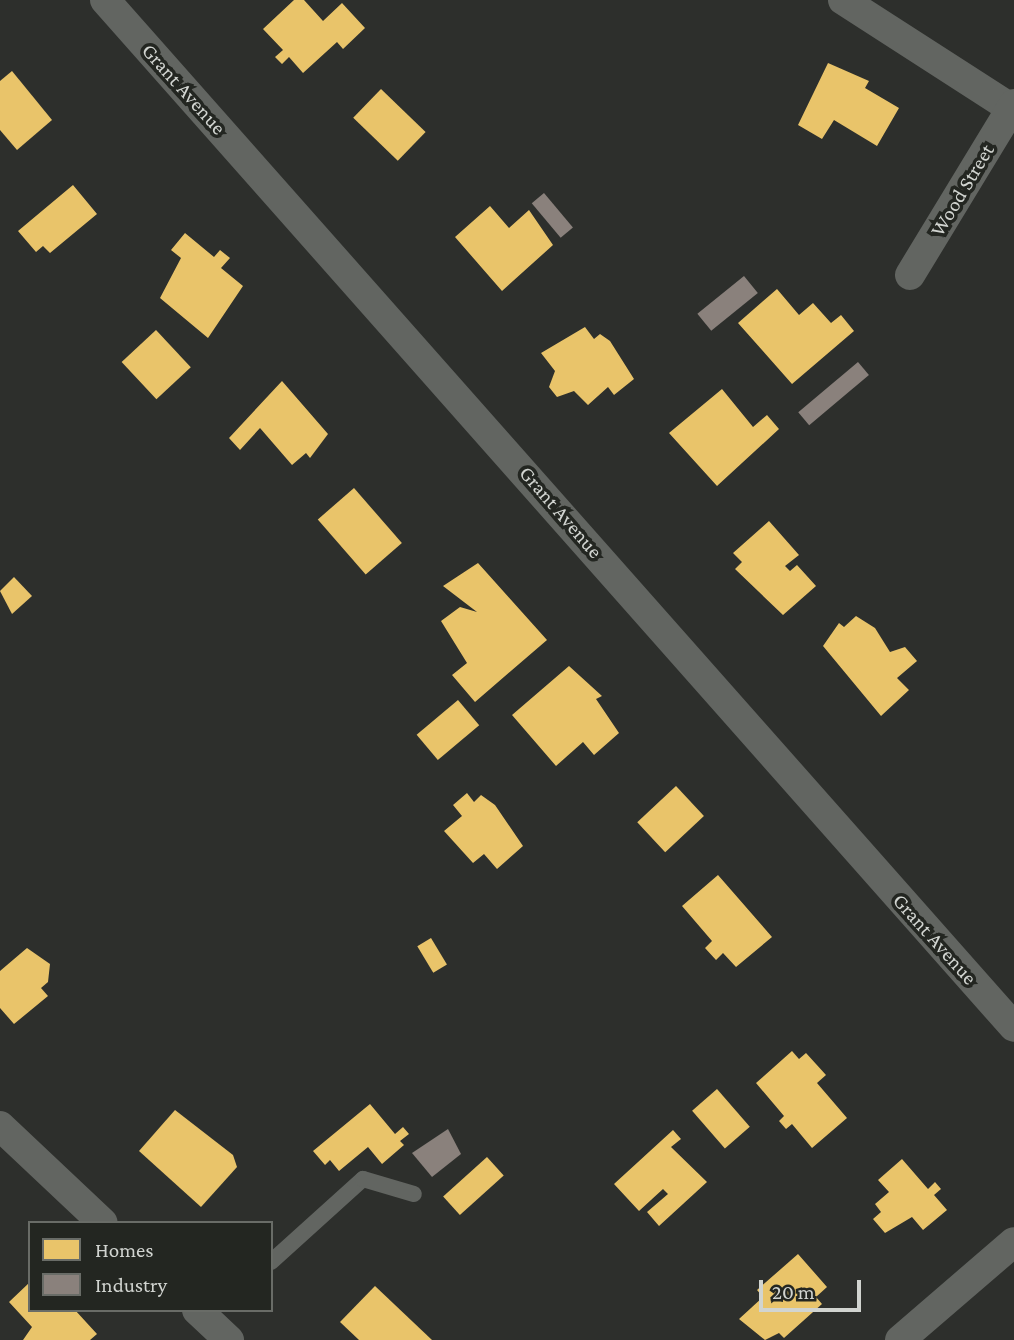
<!DOCTYPE html>
<html>
<head>
<meta charset="utf-8">
<style>
  body { margin:0 }
  #map { position:relative; width:1014px; height:1340px; overflow:hidden; background:#2d2f2c; font-family:"Crimson Pro",serif }
  div>[style] { position:absolute }
  [style*='--x'] { left:calc(var(--x)*1px); top:calc(var(--y)*1px); width:calc(var(--w)*1px); rotate:calc(var(--a)*1deg) }
  .homes>* { inset:0; background:#e9c46a; transform-origin:0 0 }
  .industry>* { inset:0; background:#8a817c; transform-origin:0 0 }
  .service>* { height:16px; margin:-8px; padding:0 8px; transform-origin:8px; border-radius:8px; background:#626561 }
  .minor>* { height:30px; margin:-15px; padding:0 15px; transform-origin:15px; border-radius:15px; background:#626561 }
  span { translate:-50% -50%; white-space:nowrap; text-align:center; line-height:1.15; -webkit-text-stroke:7px #232621; paint-order:stroke }
  .street-label { font-size:21px; color:#d1d4d0 }
  .legend { position:absolute; left:28px; top:1221px; width:245px; height:91px; box-sizing:border-box; background:#232621; border:2px solid #696c67; margin:0; padding:9px 12px; list-style:none; font-size:21px; color:#d1d4d0 }
  .legend li { display:flex; align-items:center; gap:14px; height:35px }
  .legend b { width:35px; border:2px solid #696c67 }
  .scale { position:absolute; left:759px; top:1280px; width:102px; height:32px; box-sizing:border-box; border:4px solid #d1d4d0; border-top:0; padding-left:9px; font-size:21px; line-height:24px; white-space:nowrap; color:#d1d4d0; -webkit-text-stroke:5px #232621; paint-order:stroke }
</style>
</head>
<body>
<div id="map">
  <div class="homes">
    <i style="clip-path:polygon(294px 0,304px 0,323px 21px,342px 3px,365px 28px,343px 49px,337px 42px,303px 73px,289px 57px,282px 64px,275px 57px,283px 50px,263px 29px)"></i>
    <i style="clip-path:polygon(828px 63px,869px 81px,865px 88px,899px 108px,877px 146px,834px 120px,822px 139px,798px 125px)"></i>
    <i style="clip-path:polygon(12px 71px,52px 120px,17px 150px,0 130px,0 81px)"></i>
    <i style="left:381px;top:89px;width:62px;height:40px;rotate:44deg"></i>
    <i style="clip-path:polygon(73px 185px,97px 214px,50px 253px,43px 246px,36px 252px,18px 231px)"></i>
    <i style="clip-path:polygon(490px 206px,509px 228px,529px 210px,553px 245px,502px 291px,455px 237px)"></i>
    <i style="clip-path:polygon(185px 233px,214px 257px,220px 250px,230px 258px,221px 268px,243px 286px,208px 338px,160px 298px,181px 258px,171px 250px)"></i>
    <i style="clip-path:polygon(777px 289px,799px 315px,813px 303px,831px 323px,841px 315px,854px 331px,792px 384px,738px 323px)"></i>
    <i style="clip-path:polygon(585px 327px,594px 339px,600px 334px,610px 341px,634px 379px,614px 395px,608px 387px,588px 405px,574px 391px,557px 397px,549px 387px,555px 371px,541px 353px)"></i>
    <i style="left:156px;top:330px;width:51px;height:47px;rotate:47deg"></i>
    <i style="clip-path:polygon(282px 381px,328px 434px,310px 458px,306px 453px,292px 465px,260px 428px,240px 450px,229px 438px)"></i>
    <i style="clip-path:polygon(722px 389px,753px 427px,767px 415px,779px 429px,717px 486px,669px 433px)"></i>
    <i style="left:354px;top:488px;width:73px;height:48px;rotate:49deg"></i>
    <i style="clip-path:polygon(769px 521px,799px 555px,785px 566px,790px 571px,797px 565px,816px 586px,783px 615px,735px 569px,742px 562px,733px 553px)"></i>
    <i style="clip-path:polygon(478px 563px,547px 640px,475px 702px,452px 675px,467px 663px,441px 621px,460px 607px,477px 612px,443px 586px)"></i>
    <i style="clip-path:polygon(14px 577px,32px 596px,12px 614px,0 591px)"></i>
    <i style="clip-path:polygon(856px 616px,875px 628px,890px 652px,905px 647px,917px 661px,897px 678px,909px 690px,881px 716px,823px 646px,839px 623px,844px 627px)"></i>
    <i style="clip-path:polygon(569px 666px,602px 696px,596px 699px,619px 733px,594px 755px,583px 742px,556px 766px,512px 715px)"></i>
    <i style="left:458px;top:700px;width:33px;height:54px;rotate:50deg"></i>
    <i style="left:676px;top:786px;width:41px;height:53px;rotate:47deg"></i>
    <i style="clip-path:polygon(467px 793px,474px 802px,481px 795px,495px 805px,523px 846px,497px 869px,484px 854px,473px 863px,444px 831px,462px 816px,453px 805px)"></i>
    <i style="clip-path:polygon(718px 875px,772px 937px,736px 967px,723px 953px,716px 960px,705px 948px,712px 941px,682px 906px)"></i>
    <i style="left:431px;top:938px;width:31px;height:16px;rotate:59deg"></i>
    <i style="clip-path:polygon(27px 948px,50px 964px,48px 982px,41px 988px,48px 996px,14px 1024px,0 1008px,0 971px)"></i>
    <i style="clip-path:polygon(792px 1051px,799px 1059px,806px 1053px,826px 1075px,817px 1083px,847px 1118px,812px 1148px,792px 1124px,786px 1129px,779px 1121px,784px 1116px,756px 1083px)"></i>
    <i style="left:717px;top:1089px;width:50px;height:33px;rotate:49deg"></i>
    <i style="clip-path:polygon(370px 1104px,395px 1134px,403px 1127px,409px 1134px,400px 1141px,404px 1145px,382px 1164px,368px 1147px,339px 1171px,330px 1160px,325px 1165px,313px 1151px)"></i>
    <i style="clip-path:polygon(175px 1110px,233px 1155px,237px 1167px,201px 1207px,139px 1151px)"></i>
    <i style="clip-path:polygon(673px 1130px,681px 1139px,671px 1147px,707px 1182px,659px 1226px,647px 1212px,668px 1194px,663px 1189px,639px 1211px,614px 1184px)"></i>
    <i style="left:487px;top:1157px;width:25px;height:59px;rotate:48deg"></i>
    <i style="clip-path:polygon(902px 1159px,928px 1189px,935px 1182px,941px 1189px,934px 1195px,947px 1210px,923px 1230px,912px 1217px,885px 1233px,873px 1219px,881px 1212px,875px 1204px,889px 1192px,878px 1180px)"></i>
    <i style="clip-path:polygon(798px 1254px,827px 1287px,816px 1297px,822px 1304px,784px 1338px,779px 1333px,765px 1340px,739px 1319px,763px 1297px,757px 1290px)"></i>
    <i style="clip-path:polygon(30px 1282px,30px 1310px,75px 1310px,97px 1334px,90px 1340px,23px 1340px,32px 1327px,9px 1302px)"></i>
    <i style="clip-path:polygon(375px 1286px,432px 1340px,359px 1340px,340px 1322px)"></i>
  </div>
  <div class="industry">
    <i style="left:544px;top:193px;width:45px;height:16px;rotate:50deg"></i>
    <i style="left:744px;top:276px;width:22px;height:60px;rotate:51deg"></i>
    <i style="left:858px;top:362px;width:17px;height:78px;rotate:50deg"></i>
    <i style="clip-path:polygon(448px 1129px,461px 1154px,432px 1177px,412px 1153px)"></i>
  </div>
  <div class="service">
    <i style="--x:271;--y:1262;--w:124;--a:-42.1"></i>
    <i style="--x:363;--y:1179;--w:53;--a:16.4"></i>
  </div>
  <div class="minor">
    <i style="--x:105;--y:0;--w:1371;--a:48.49"></i>
    <i style="--x:843;--y:0;--w:203;--a:32.8"></i>
    <i style="--x:910;--y:275;--w:200;--a:-58.7"></i>
    <i style="--x:0;--y:1126;--w:141;--a:43.3"></i>
    <i style="--x:197;--y:1310;--w:44;--a:43.2"></i>
    <i style="--x:900;--y:1340;--w:150;--a:-40.7"></i>
  </div>
  <div class="street-label">
    <span style="left:184px;top:89px;rotate:48deg">Grant Avenue</span>
    <span style="left:962px;top:190px;rotate:-59deg">Wood Street</span>
    <span style="left:561px;top:512px;rotate:49deg">Grant Avenue</span>
    <span style="left:935px;top:939px;rotate:48deg">Grant Avenue</span>
  </div>
  <ul class="legend">
  <li><b style="height:19px;background:#e9c46a"></b>Homes</li>
  <li><b style="height:19px;background:#8a817c"></b>Industry</li>
  </ul>
  <div class="scale">20 m</div>
</div>
</body>
</html>
